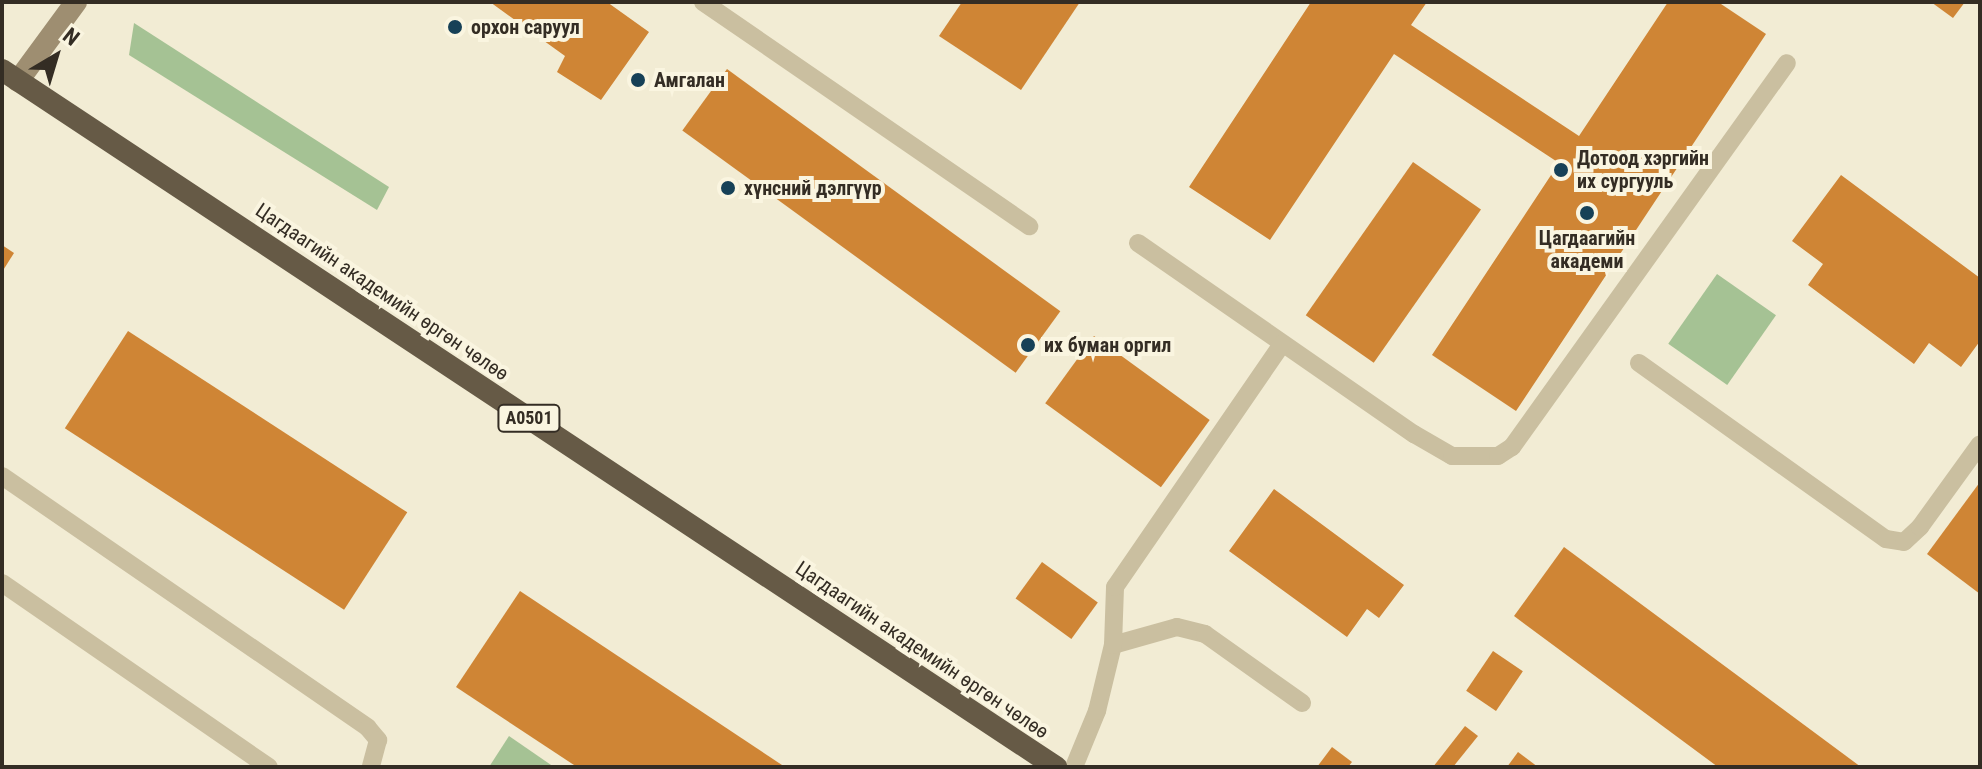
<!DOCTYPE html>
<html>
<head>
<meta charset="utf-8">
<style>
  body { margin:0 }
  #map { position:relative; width:1982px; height:769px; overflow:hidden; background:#f2ecd4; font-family:"Roboto Condensed",sans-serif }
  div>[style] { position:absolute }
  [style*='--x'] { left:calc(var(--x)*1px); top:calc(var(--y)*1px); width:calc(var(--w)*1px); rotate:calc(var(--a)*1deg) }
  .green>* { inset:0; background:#a5c294; transform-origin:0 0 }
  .building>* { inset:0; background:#cf8535; transform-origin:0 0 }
  .service>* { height:18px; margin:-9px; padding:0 9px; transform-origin:9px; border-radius:9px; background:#cabfa0 }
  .secondary>* { height:22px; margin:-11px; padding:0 11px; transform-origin:11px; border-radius:11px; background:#9e8e71 }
  .trunk>* { height:22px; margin:-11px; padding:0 11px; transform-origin:11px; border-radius:11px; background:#665a46 }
  .dots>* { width:22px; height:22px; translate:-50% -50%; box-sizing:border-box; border:4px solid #faf5e0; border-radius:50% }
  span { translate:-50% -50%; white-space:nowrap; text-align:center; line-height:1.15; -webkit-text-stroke:8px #faf5e0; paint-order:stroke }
  .shield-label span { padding:2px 6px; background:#faf5e0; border:2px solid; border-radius:6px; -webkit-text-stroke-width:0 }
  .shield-label { font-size:18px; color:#342d24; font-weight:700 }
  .poi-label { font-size:20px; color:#342d24; font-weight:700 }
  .left { translate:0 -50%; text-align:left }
  .street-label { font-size:20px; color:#342d24 }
  .frame { position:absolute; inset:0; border:4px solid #342d24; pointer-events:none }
  .north { position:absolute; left:16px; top:16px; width:80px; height:80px; -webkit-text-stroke:6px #faf5e0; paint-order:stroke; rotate:38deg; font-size:22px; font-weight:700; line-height:32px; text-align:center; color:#342d24 }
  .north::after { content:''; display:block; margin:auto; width:28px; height:36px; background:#342d24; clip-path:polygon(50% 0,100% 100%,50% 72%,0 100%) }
</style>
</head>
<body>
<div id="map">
  <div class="green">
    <i style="clip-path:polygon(134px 23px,389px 187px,377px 210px,129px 55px)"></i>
    <i style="left:1717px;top:274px;width:72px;height:85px;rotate:35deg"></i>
    <i style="clip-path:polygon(509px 736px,554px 767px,489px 767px)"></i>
  </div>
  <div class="building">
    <i style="clip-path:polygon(490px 2px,607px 2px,649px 32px,601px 100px,557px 72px,565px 56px)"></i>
    <i style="clip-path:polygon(962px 2px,1080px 2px,1021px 90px,939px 36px)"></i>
    <i style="clip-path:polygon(1311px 2px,1427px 2px,1411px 25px,1579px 136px,1668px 2px,1718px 2px,1766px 34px,1516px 411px,1432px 355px,1559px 163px,1394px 54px,1270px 240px,1189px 187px)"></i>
    <i style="clip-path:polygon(1931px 2px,1965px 2px,1953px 18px)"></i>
    <i style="left:727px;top:69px;width:412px;height:76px;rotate:36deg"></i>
    <i style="left:1413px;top:162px;width:83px;height:187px;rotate:35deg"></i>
    <i style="clip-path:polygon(1841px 175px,1980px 278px,1980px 341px,1961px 367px,1929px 343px,1914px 364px,1808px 285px,1823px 264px,1792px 241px)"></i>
    <i style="clip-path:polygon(2px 245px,14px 253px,2px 272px)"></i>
    <i style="left:128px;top:331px;width:333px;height:116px;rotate:33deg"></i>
    <i style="left:1094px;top:336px;width:143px;height:83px;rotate:36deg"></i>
    <i style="clip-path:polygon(1980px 482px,1980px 594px,1927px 554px)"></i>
    <i style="clip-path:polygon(1274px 489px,1404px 585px,1379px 618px,1367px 609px,1347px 637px,1229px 551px)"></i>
    <i style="clip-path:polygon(1564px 547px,1861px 767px,1718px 767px,1514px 616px)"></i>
    <i style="left:1042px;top:562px;width:69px;height:45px;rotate:36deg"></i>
    <i style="clip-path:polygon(520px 591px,785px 767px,577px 767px,456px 687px)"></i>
    <i style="left:1493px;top:651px;width:36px;height:48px;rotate:34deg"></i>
    <i style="clip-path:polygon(1465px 726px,1478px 736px,1453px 767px,1433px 767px)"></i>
    <i style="clip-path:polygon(1332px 747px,1352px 762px,1348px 767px,1317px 767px)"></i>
    <i style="clip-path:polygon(1518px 752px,1538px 767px,1507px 767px)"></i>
  </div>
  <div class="service">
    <i style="--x:703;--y:2;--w:396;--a:34.5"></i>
    <i style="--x:1138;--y:243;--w:336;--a:34.7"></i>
    <i style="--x:1414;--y:434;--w:44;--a:30.1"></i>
    <i style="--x:1452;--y:456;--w:46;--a:0"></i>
    <i style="--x:1498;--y:456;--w:17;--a:-33"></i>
    <i style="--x:1512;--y:447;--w:472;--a:-54.4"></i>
    <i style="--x:1639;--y:363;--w:303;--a:35.5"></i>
    <i style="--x:1886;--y:539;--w:18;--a:9"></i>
    <i style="--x:1904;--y:542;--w:22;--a:-43"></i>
    <i style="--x:1920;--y:527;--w:102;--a:-54.1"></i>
    <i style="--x:2;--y:476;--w:444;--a:34.5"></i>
    <i style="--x:368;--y:728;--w:16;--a:50"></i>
    <i style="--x:378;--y:740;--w:28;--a:105"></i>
    <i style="--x:2;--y:583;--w:324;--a:34.6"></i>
    <i style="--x:1113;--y:645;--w:66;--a:-15.7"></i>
    <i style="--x:1177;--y:627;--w:29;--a:14"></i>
    <i style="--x:1205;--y:634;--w:119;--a:35.4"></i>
    <i style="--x:1074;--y:767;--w:61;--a:-67.7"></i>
    <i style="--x:1097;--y:711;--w:68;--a:-76.4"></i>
    <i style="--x:1113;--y:645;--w:58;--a:-88"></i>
    <i style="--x:1115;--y:587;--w:295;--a:-55.5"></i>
  </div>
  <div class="secondary">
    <i style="--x:18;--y:81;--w:98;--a:-53.7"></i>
  </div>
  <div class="trunk">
    <i style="--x:2;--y:70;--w:1264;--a:33.48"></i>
  </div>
  <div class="dots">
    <i style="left:455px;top:27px;background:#174157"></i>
    <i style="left:638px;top:80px;background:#174157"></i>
    <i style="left:1561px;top:170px;background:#174157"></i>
    <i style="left:728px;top:188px;background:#174157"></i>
    <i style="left:1587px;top:213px;background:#174157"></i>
    <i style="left:1028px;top:345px;background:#174157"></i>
  </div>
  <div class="shield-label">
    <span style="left:529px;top:418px">A0501</span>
  </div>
  <div class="poi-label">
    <span class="left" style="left:471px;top:27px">орхон саруул</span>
    <span class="left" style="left:654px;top:80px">Амгалан</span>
    <span class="left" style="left:1577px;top:170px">Дотоод хэргийн<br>их сургууль</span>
    <span class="left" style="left:744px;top:188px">хүнсний дэлгүүр</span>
    <span style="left:1587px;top:250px">Цагдаагийн<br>академи</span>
    <span class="left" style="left:1044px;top:345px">их буман оргил</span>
  </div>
  <div class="street-label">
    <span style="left:382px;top:292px;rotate:34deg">Цагдаагийн академийн өргөн чөлөө</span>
    <span style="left:922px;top:650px;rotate:34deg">Цагдаагийн академийн өргөн чөлөө</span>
  </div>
  <div class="frame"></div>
  <div class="north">N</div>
</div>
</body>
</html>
